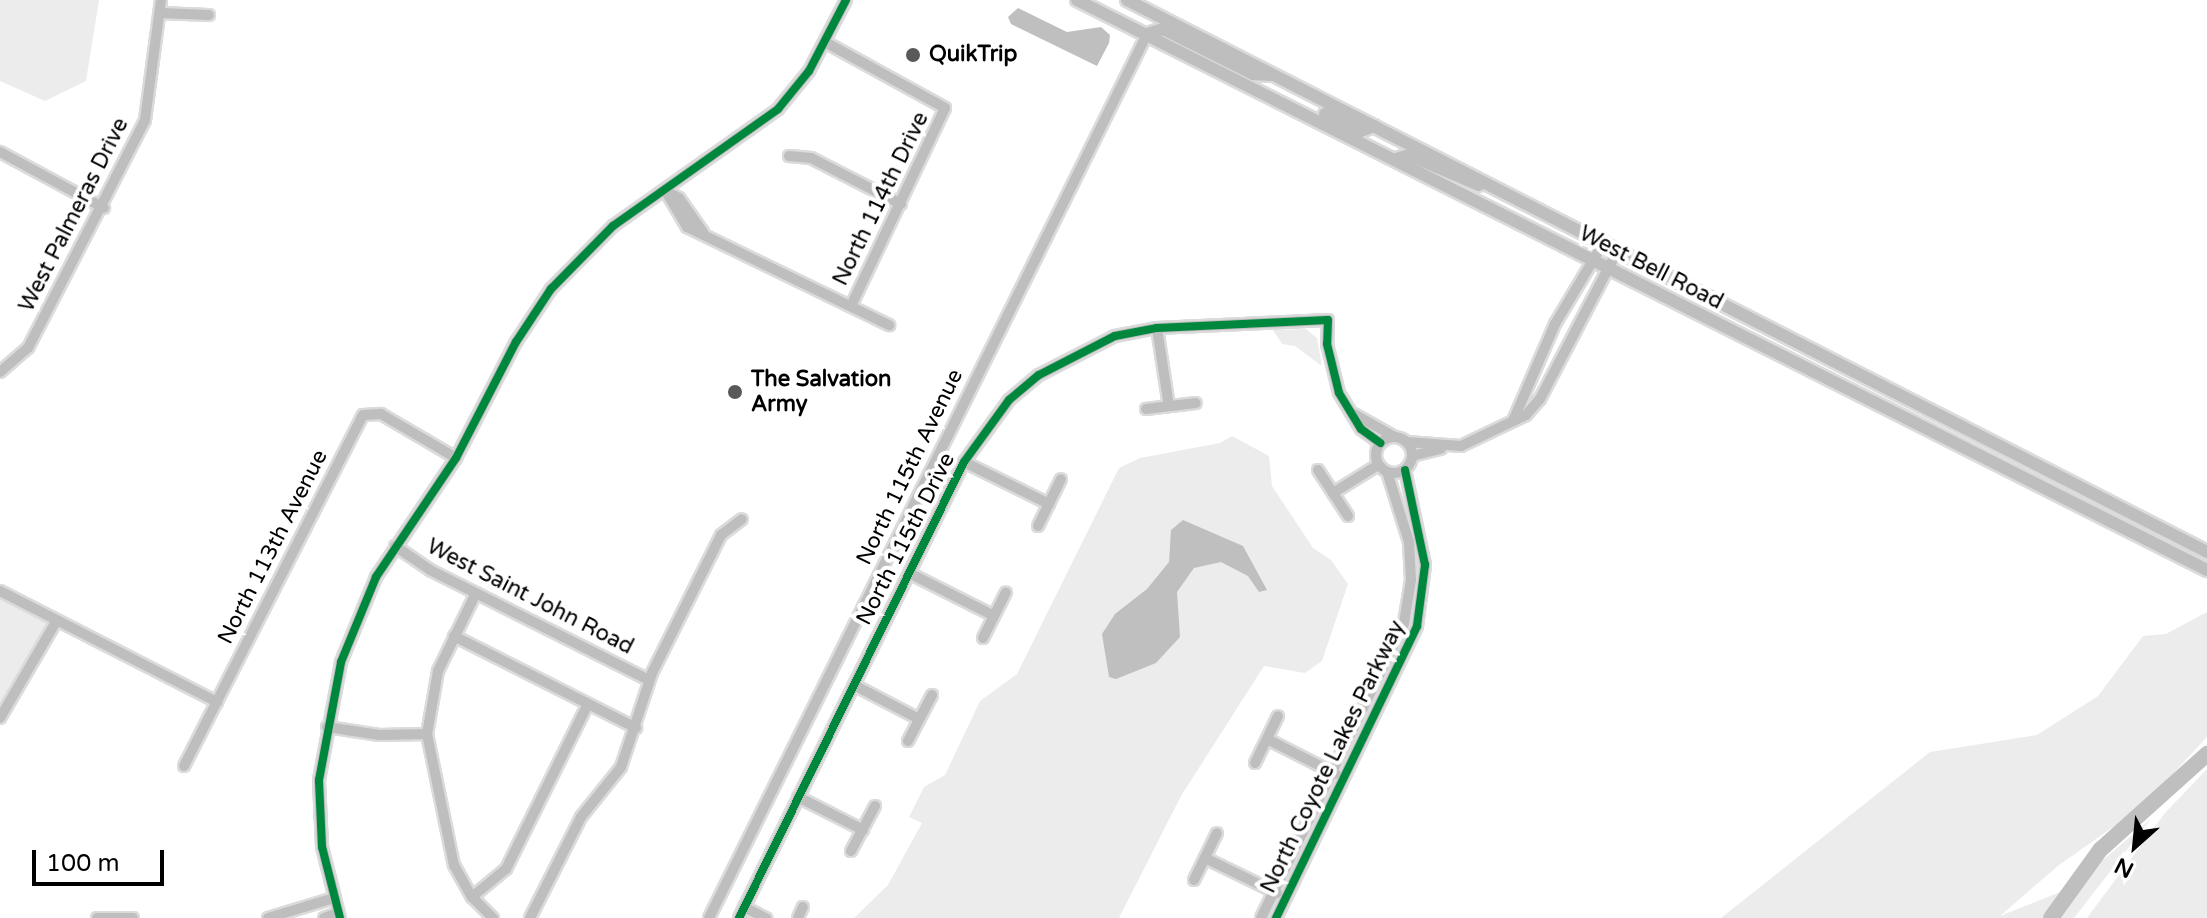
<!DOCTYPE html>
<html>
<head>
<meta charset="utf-8">
<style>
  body { margin:0 }
  #map { position:relative; width:2207px; height:918px; overflow:hidden; background:#fff; font-family:"Varela Round",sans-serif }
  div>[style] { position:absolute }
  [style*='--x'] { left:calc(var(--x)*1px); top:calc(var(--y)*1px); width:calc(var(--w)*1px); rotate:calc(var(--a)*1deg) }
  .green>* { inset:0; background:#ececec }
  .water>* { inset:0; background:#bfbfbf }
  .river>* { height:16px; margin:-8px; padding:0 8px; transform-origin:8px; border-radius:8px; background:#bfbfbf }
  .roads { filter:drop-shadow(2px 0 #dbdbdb) drop-shadow(-2px 0 #dbdbdb) drop-shadow(0 2px #dbdbdb) drop-shadow(0 -2px #dbdbdb) }
  .minor>* { height:10px; margin:-5px; padding:0 5px; transform-origin:5px; border-radius:5px; background:#bebebe }
  .minor>.ring { margin:-5px; padding:0; box-sizing:content-box; background:none; border:10px solid #bebebe; border-radius:50% }
  .major>* { height:12px; margin:-6px; padding:0 6px; transform-origin:6px; border-radius:6px; background:#bebebe }
  .cycleway>* { height:8px; margin:-4px; padding:0 4px; transform-origin:4px; border-radius:4px; background:#00873e }
  .dots>* { width:22px; height:22px; translate:-50% -50%; box-sizing:border-box; border:4px solid #fff; border-radius:50% }
  span { translate:-50% -50%; white-space:nowrap; text-align:center; line-height:1.15; -webkit-text-stroke:8px #fff; paint-order:stroke }
  .poi-label { font-size:22px; color:#000; font-weight:700 }
  .left { translate:0 -50%; text-align:left }
  .street-label { font-size:22px; color:#000 }
  .north { position:absolute; left:2095px; top:806px; width:80px; height:80px; -webkit-text-stroke:6px #fff; paint-order:stroke; rotate:207deg; font-size:22px; font-weight:700; line-height:32px; text-align:center; color:#000 }
  .north::after { content:''; display:block; margin:auto; width:28px; height:36px; background:#000; clip-path:polygon(50% 0,100% 100%,50% 72%,0 100%) }
  .scale { position:absolute; left:32px; top:850px; width:132px; height:36px; box-sizing:border-box; border:4px solid #000; border-top:0; padding-left:10px; font-size:24px; line-height:28px; white-space:nowrap; color:#000; -webkit-text-stroke:6px #fff; paint-order:stroke }
</style>
</head>
<body>
<div id="map">
  <div class="green">
    <i style="clip-path:polygon(0 0,99px 0,86px 81px,45px 101px,0 81px)"></i>
    <i style="clip-path:polygon(1306px 329px,1317px 338px,1322px 366px,1295px 346px,1282px 344px,1273px 330px)"></i>
    <i style="clip-path:polygon(1232px 436px,1269px 456px,1272px 486px,1313px 548px,1331px 560px,1348px 584px,1322px 661px,1305px 673px,1264px 666px,1181px 796px,1119px 918px,854px 918px,888px 885px,922px 823px,909px 817px,924px 787px,945px 775px,980px 701px,1017px 674px,1119px 468px,1140px 458px,1220px 443px)"></i>
    <i style="clip-path:polygon(0 591px,57px 620px,0 718px)"></i>
    <i style="clip-path:polygon(2207px 612px,2207px 737px,2143px 806px,2059px 865px,2000px 916px,2070px 888px,2151px 819px,2074px 918px,1721px 918px,1930px 752px,2037px 735px,2098px 696px,2143px 636px,2166px 634px)"></i>
    <i style="clip-path:polygon(2207px 769px,2207px 918px,2087px 918px,2165px 813px)"></i>
  </div>
  <div class="water">
    <i style="clip-path:polygon(1018px 8px,1067px 32px,1101px 27px,1110px 35px,1109px 43px,1097px 66px,1011px 24px,1008px 17px)"></i>
    <i style="clip-path:polygon(1183px 520px,1243px 546px,1267px 590px,1259px 592px,1248px 576px,1221px 562px,1194px 568px,1177px 592px,1180px 637px,1156px 663px,1116px 679px,1109px 677px,1102px 634px,1115px 614px,1147px 589px,1169px 562px,1171px 530px)"></i>
  </div>
  <div class="river">
    <i style="--x:2051;--y:918;--w:84;--a:-54.2"></i>
    <i style="--x:2100;--y:850;--w:144;--a:-41.9"></i>
  </div>
  <div class="roads">
    <div class="minor">
      <i style="--x:161;--y:13;--w:48;--a:2.4"></i>
      <i style="--x:825;--y:42;--w:137;--a:28.8"></i>
      <i style="--x:945;--y:108;--w:219;--a:115.4"></i>
      <i style="--x:0;--y:152;--w:118;--a:28.3"></i>
      <i style="--x:789;--y:156;--w:22;--a:5"></i>
      <i style="--x:811;--y:158;--w:101;--a:27.1"></i>
      <i style="--x:665;--y:190;--w:43;--a:59.3"></i>
      <i style="--x:687;--y:227;--w:225;--a:25.9"></i>
      <i style="--x:665;--y:190;--w:16;--a:30"></i>
      <i style="--x:679;--y:198;--w:42;--a:54.8"></i>
      <i style="--x:1157;--y:328;--w:79;--a:81.3"></i>
      <i style="--x:0;--y:372;--w:37;--a:-41"></i>
      <i style="--x:28;--y:348;--w:256;--a:-62.8"></i>
      <i style="--x:145;--y:120;--w:121;--a:-82.4"></i>
      <i style="--x:1146;--y:409;--w:50;--a:-6.8"></i>
      <i style="--x:1354;--y:414;--w:47;--a:29.3"></i>
      <i style="--x:1513;--y:421;--w:106;--a:-66.6"></i>
      <i style="--x:1555;--y:324;--w:96;--a:-59.1"></i>
      <i class="ring" style="left:1376px;top:437px;width:26px;height:26px"></i>
      <i style="--x:1407;--y:442;--w:54;--a:4.2"></i>
      <i style="--x:1461;--y:446;--w:72;--a:-25.5"></i>
      <i style="--x:1526;--y:415;--w:21;--a:-49"></i>
      <i style="--x:1540;--y:399;--w:168;--a:-62.4"></i>
      <i style="--x:1412;--y:456;--w:30;--a:-14"></i>
      <i style="--x:964;--y:462;--w:95;--a:26.3"></i>
      <i style="--x:1318;--y:470;--w:55;--a:56.9"></i>
      <i style="--x:1333;--y:493;--w:53;--a:-31.9"></i>
      <i style="--x:1038;--y:526;--w:52;--a:-63.9"></i>
      <i style="--x:395;--y:546;--w:42;--a:34.4"></i>
      <i style="--x:430;--y:570;--w:245;--a:26.7"></i>
      <i style="--x:909;--y:573;--w:95;--a:26.8"></i>
      <i style="--x:0;--y:591;--w:244;--a:27.1"></i>
      <i style="--x:476;--y:593;--w:87;--a:116"></i>
      <i style="--x:438;--y:671;--w:64;--a:99.9"></i>
      <i style="--x:427;--y:734;--w:134;--a:78.4"></i>
      <i style="--x:454;--y:865;--w:37;--a:61"></i>
      <i style="--x:472;--y:897;--w:30;--a:45"></i>
      <i style="--x:454;--y:636;--w:204;--a:26.8"></i>
      <i style="--x:983;--y:638;--w:51;--a:-63.4"></i>
      <i style="--x:854;--y:685;--w:73;--a:27.6"></i>
      <i style="--x:0;--y:718;--w:113;--a:-59.8"></i>
      <i style="--x:327;--y:727;--w:53;--a:8.7"></i>
      <i style="--x:379;--y:735;--w:48;--a:-1.2"></i>
      <i style="--x:1267;--y:739;--w:77;--a:26.9"></i>
      <i style="--x:908;--y:741;--w:52;--a:-62.4"></i>
      <i style="--x:1255;--y:763;--w:52;--a:-63.9"></i>
      <i style="--x:184;--y:766;--w:394;--a:-63"></i>
      <i style="--x:363;--y:415;--w:18;--a:-3"></i>
      <i style="--x:381;--y:414;--w:87;--a:30.4"></i>
      <i style="--x:798;--y:797;--w:73;--a:26.9"></i>
      <i style="--x:851;--y:851;--w:51;--a:-61.9"></i>
      <i style="--x:1205;--y:858;--w:80;--a:25.9"></i>
      <i style="--x:1194;--y:880;--w:52;--a:-63.9"></i>
      <i style="--x:472;--y:897;--w:44;--a:-39.5"></i>
      <i style="--x:506;--y:869;--w:184;--a:-63.6"></i>
      <i style="--x:744;--y:907;--w:25;--a:27"></i>
      <i style="--x:97;--y:918;--w:36;--a:0"></i>
      <i style="--x:268;--y:918;--w:69;--a:-16.9"></i>
      <i style="--x:324;--y:918;--w:15;--a:-20"></i>
      <i style="--x:340;--y:918;--w:73;--a:-104.2"></i>
      <i style="--x:322;--y:847;--w:67;--a:-92.6"></i>
      <i style="--x:319;--y:780;--w:120;--a:-79.4"></i>
      <i style="--x:341;--y:662;--w:92;--a:-67.6"></i>
      <i style="--x:376;--y:577;--w:143;--a:-56.1"></i>
      <i style="--x:456;--y:458;--w:131;--a:-62.7"></i>
      <i style="--x:516;--y:342;--w:64;--a:-56.6"></i>
      <i style="--x:551;--y:289;--w:88;--a:-45.5"></i>
      <i style="--x:613;--y:226;--w:202;--a:-35.3"></i>
      <i style="--x:778;--y:109;--w:49;--a:-50.8"></i>
      <i style="--x:809;--y:71;--w:80;--a:-62.5"></i>
      <i style="--x:530;--y:918;--w:113;--a:-63.2"></i>
      <i style="--x:581;--y:817;--w:64;--a:-51.3"></i>
      <i style="--x:621;--y:767;--w:99;--a:-71.7"></i>
      <i style="--x:652;--y:673;--w:154;--a:-63.4"></i>
      <i style="--x:721;--y:535;--w:26;--a:-37"></i>
      <i style="--x:709;--y:918;--w:987;--a:-63.64"></i>
      <i style="--x:739;--y:918;--w:508;--a:-63.74"></i>
      <i style="--x:964;--y:462;--w:77;--a:-54"></i>
      <i style="--x:1009;--y:400;--w:39;--a:-40"></i>
      <i style="--x:1039;--y:375;--w:85;--a:-27.2"></i>
      <i style="--x:1115;--y:336;--w:43;--a:-10.8"></i>
      <i style="--x:1157;--y:328;--w:171;--a:-2.7"></i>
      <i style="--x:1328;--y:320;--w:24;--a:92"></i>
      <i style="--x:1327;--y:344;--w:50;--a:76.2"></i>
      <i style="--x:1339;--y:393;--w:42;--a:58.6"></i>
      <i style="--x:1361;--y:429;--w:24;--a:36"></i>
      <i style="--x:798;--y:918;--w:12;--a:-66"></i>
      <i style="--x:1261;--y:918;--w:328;--a:-64.1"></i>
      <i style="--x:1404;--y:623;--w:44;--a:-80.8"></i>
      <i style="--x:1411;--y:580;--w:38;--a:-93"></i>
      <i style="--x:1409;--y:542;--w:73;--a:-107.4"></i>
      <i style="--x:1276;--y:918;--w:324;--a:-64.2"></i>
      <i style="--x:1417;--y:626;--w:62;--a:-82.5"></i>
      <i style="--x:1425;--y:565;--w:97;--a:-101.9"></i>
    </div>
    <div class="major">
      <i style="--x:1077;--y:0;--w:1266;--a:26.77"></i>
      <i style="--x:1127;--y:0;--w:1213;--a:27.07"></i>
      <i style="--x:1147;--y:34;--w:17;--a:-17"></i>
      <i style="--x:1163;--y:29;--w:101;--a:26.6"></i>
      <i style="--x:1253;--y:74;--w:19;--a:3"></i>
      <i style="--x:1325;--y:114;--w:40;--a:25"></i>
      <i style="--x:1361;--y:131;--w:14;--a:-21"></i>
      <i style="--x:1396;--y:159;--w:14;--a:-17"></i>
      <i style="--x:1409;--y:155;--w:76;--a:23.2"></i>
    </div>
  </div>
  <div class="cycleway">
    <i style="--x:340;--y:918;--w:73;--a:-104.2"></i>
    <i style="--x:322;--y:847;--w:67;--a:-92.6"></i>
    <i style="--x:319;--y:780;--w:120;--a:-79.4"></i>
    <i style="--x:341;--y:662;--w:92;--a:-67.6"></i>
    <i style="--x:376;--y:577;--w:143;--a:-56.1"></i>
    <i style="--x:456;--y:458;--w:131;--a:-62.7"></i>
    <i style="--x:516;--y:342;--w:64;--a:-56.6"></i>
    <i style="--x:551;--y:289;--w:88;--a:-45.5"></i>
    <i style="--x:613;--y:226;--w:202;--a:-35.3"></i>
    <i style="--x:778;--y:109;--w:49;--a:-50.8"></i>
    <i style="--x:809;--y:71;--w:80;--a:-62.5"></i>
    <i style="--x:739;--y:918;--w:508;--a:-63.74"></i>
    <i style="--x:964;--y:462;--w:77;--a:-54"></i>
    <i style="--x:1009;--y:400;--w:39;--a:-40"></i>
    <i style="--x:1039;--y:375;--w:85;--a:-27.2"></i>
    <i style="--x:1115;--y:336;--w:43;--a:-10.8"></i>
    <i style="--x:1157;--y:328;--w:171;--a:-2.7"></i>
    <i style="--x:1328;--y:320;--w:24;--a:92"></i>
    <i style="--x:1327;--y:344;--w:50;--a:76.2"></i>
    <i style="--x:1339;--y:393;--w:42;--a:58.6"></i>
    <i style="--x:1361;--y:429;--w:24;--a:36"></i>
    <i style="--x:1276;--y:918;--w:324;--a:-64.2"></i>
    <i style="--x:1417;--y:626;--w:62;--a:-82.5"></i>
    <i style="--x:1425;--y:565;--w:97;--a:-101.9"></i>
  </div>
  <div class="dots">
    <i style="left:913px;top:55px;background:#595959"></i>
    <i style="left:735px;top:392px;background:#595959"></i>
  </div>
  <div class="poi-label">
    <span class="left" style="left:929px;top:55px">QuikTrip</span>
    <span class="left" style="left:751px;top:392px">The Salvation<br>Army</span>
  </div>
  <div class="street-label">
    <span style="left:881px;top:199px;rotate:-64deg">North 114th Drive</span>
    <span style="left:74px;top:215px;rotate:-63deg">West Palmeras Drive</span>
    <span style="left:1651px;top:268px;rotate:27deg">West Bell Road</span>
    <span style="left:910px;top:467px;rotate:-64deg">North 115th Avenue</span>
    <span style="left:906px;top:539px;rotate:-63deg">North 115th Drive</span>
    <span style="left:273px;top:547px;rotate:-63deg">North 113th Avenue</span>
    <span style="left:530px;top:597px;rotate:27deg">West Saint John Road</span>
    <span style="left:1333px;top:757px;rotate:-64deg">North Coyote Lakes Parkway</span>
  </div>
  <div class="north">N</div>
  <div class="scale">100 m</div>
</div>
</body>
</html>
